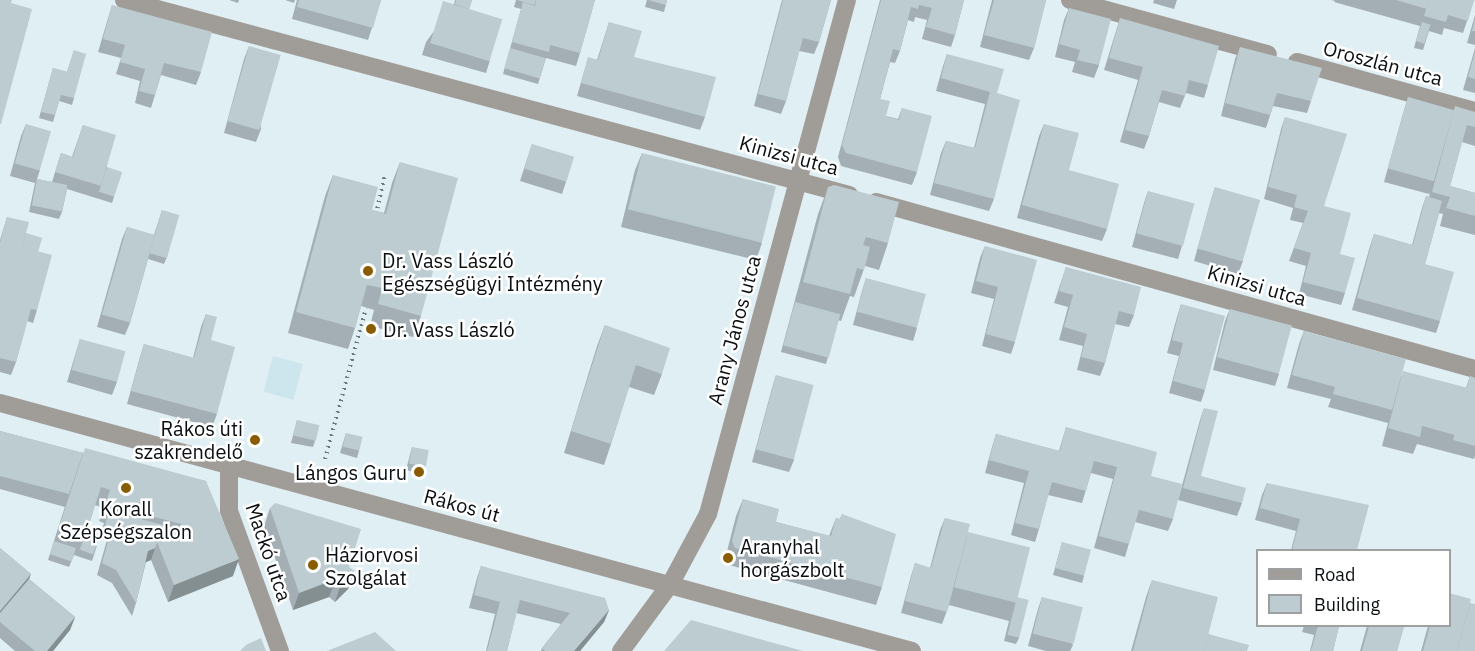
<!DOCTYPE html>
<html>
<head>
<meta charset="utf-8">
<style>
  body { margin:0 }
  #map { position:relative; width:1475px; height:651px; overflow:hidden; background:#e0eff4; font-family:"IBM Plex Sans",sans-serif }
  div>[style] { position:absolute }
  [style*='--x'] { left:calc(var(--x)*1px); top:calc(var(--y)*1px); width:calc(var(--w)*1px); rotate:calc(var(--a)*1deg) }
  .built>* { inset:0; background:#cde5ed; transform-origin:0 0 }
  .path>* { height:4px; margin-top:-2px; transform-origin:0; background:repeating-linear-gradient(90deg,#6d777a 0 1.5px,transparent 0 6px) }
  .minor>* { height:18px; margin:-9px; padding:0 9px; transform-origin:9px; border-radius:9px; background:#a09c97 }
  .wall>* { inset:0; background:#a3afb4 }
  .shaded-wall>* { inset:0; background:#848f92 }
  .building>* { inset:0; background:#bdccd1; transform-origin:0 0 }
  .dots>* { width:16px; height:16px; translate:-50% -50%; box-sizing:border-box; border:3px solid #fff; border-radius:50% }
  span { translate:-50% -50%; white-space:nowrap; text-align:center; line-height:1.15; -webkit-text-stroke:5px #fff; paint-order:stroke }
  .street-label { font-size:20px; color:#0a0f11 }
  .poi-label { font-size:20px; color:#0a0f11 }
  .left { translate:0 -50%; text-align:left }
  .right { translate:-100% -50%; text-align:right }
  .legend { position:absolute; left:1256px; top:549px; width:195px; height:78px; box-sizing:border-box; background:#fff; border:2px solid #9d9fa0; margin:0; padding:8px 10px; list-style:none; font-size:18px; color:#0a0f11 }
  .legend li { display:flex; align-items:center; gap:12px; height:30px }
  .legend b { width:30px; border:2px solid #9d9fa0 }
</style>
</head>
<body>
<div id="map">
  <div class="built">
    <i style="left:273px;top:356px;width:31px;height:37px;rotate:15deg"></i>
  </div>
  <div class="path">
    <i style="--x:376;--y:214;--w:39;--a:-77"></i>
    <i style="--x:325;--y:459;--w:156;--a:-74.8"></i>
  </div>
  <div class="minor">
    <i style="--x:124;--y:0;--w:751;--a:15.05"></i>
    <i style="--x:1070;--y:0;--w:205;--a:15.3"></i>
    <i style="--x:1297;--y:62;--w:185;--a:15.4"></i>
    <i style="--x:876;--y:202;--w:622;--a:15.58"></i>
    <i style="--x:0;--y:403;--w:945;--a:15.21"></i>
    <i style="--x:229;--y:466;--w:45;--a:90"></i>
    <i style="--x:229;--y:511;--w:149;--a:70"></i>
    <i style="--x:621;--y:651;--w:84;--a:-53.7"></i>
    <i style="--x:671;--y:583;--w:78;--a:-61.8"></i>
    <i style="--x:708;--y:514;--w:532;--a:-74.87"></i>
  </div>
  <div class="wall">
    <i style="clip-path:polygon(229px 0,239px 0,238px 3px)"></i>
    <i style="clip-path:polygon(285px 0,295px 0,294px 3px)"></i>
    <i style="clip-path:polygon(297px 0,381px 0,368px 40px,292px 19px)"></i>
    <i style="clip-path:polygon(455px 0,472px 0,469px 9px,490px 60px,486px 73px,422px 55px,426px 42px,454px 4px)"></i>
    <i style="clip-path:polygon(516px 0,595px 0,580px 53px,576px 66px,546px 58px,538px 84px,503px 74px,521px 9px,514px 7px)"></i>
    <i style="clip-path:polygon(647px 0,667px 0,664px 12px,645px 7px)"></i>
    <i style="clip-path:polygon(782px 0,831px 0,819px 42px,814px 54px,799px 51px,786px 101px,781px 114px,754px 106px)"></i>
    <i style="clip-path:polygon(880px 0,964px 0,955px 35px,951px 47px,922px 39px,927px 20px,915px 17px,914px 22px,908px 20px,900px 51px,895px 63px,890px 62px,880px 99px,886px 116px,898px 119px,902px 108px,917px 172px,912px 185px,841px 166px,838px 157px)"></i>
    <i style="clip-path:polygon(992px 0,1046px 0,1034px 48px,1029px 60px,980px 47px)"></i>
    <i style="clip-path:polygon(1154px 0,1177px 0,1174px 9px,1153px 3px)"></i>
    <i style="clip-path:polygon(1331px 0,1474px 0,1463px 33px,1444px 28px,1442px 35px,1429px 31px,1423px 50px,1414px 48px,1420px 26px,1334px 2px,1335px 1px)"></i>
    <i style="clip-path:polygon(112px 5px,201px 72px,196px 85px,161px 75px,151px 108px,135px 103px,140px 81px,116px 74px,121px 58px,98px 52px)"></i>
    <i style="clip-path:polygon(1069px 8px,1099px 65px,1094px 78px,1072px 72px,1075px 62px,1055px 57px,1064px 20px)"></i>
    <i style="clip-path:polygon(1475px 15px,1475px 45px,1467px 43px)"></i>
    <i style="clip-path:polygon(1120px 18px,1208px 85px,1204px 98px,1186px 93px,1180px 108px,1159px 102px,1149px 136px,1144px 149px,1120px 142px,1138px 80px,1104px 70px)"></i>
    <i style="clip-path:polygon(609px 22px,634px 57px,705px 117px,700px 130px,577px 96px,588px 58px,597px 60px)"></i>
    <i style="clip-path:polygon(249px 46px,261px 129px,256px 142px,224px 133px,244px 59px)"></i>
    <i style="clip-path:polygon(1240px 47px,1311px 101px,1307px 113px,1273px 106px,1266px 128px,1221px 116px,1235px 59px)"></i>
    <i style="clip-path:polygon(1475px 48px,1475px 93px,1463px 90px)"></i>
    <i style="clip-path:polygon(74px 50px,74px 98px,72px 105px,59px 101px,53px 122px,39px 118px,53px 68px,67px 72px)"></i>
    <i style="clip-path:polygon(947px 54px,997px 93px,994px 199px,989px 211px,930px 195px,941px 153px,946px 141px,974px 148px,985px 104px,936px 91px,943px 66px)"></i>
    <i style="clip-path:polygon(1408px 97px,1454px 110px,1475px 112px,1475px 146px,1462px 142px,1450px 186px,1475px 193px,1475px 235px,1440px 226px,1443px 214px,1439px 213px,1425px 264px,1440px 321px,1436px 333px,1352px 310px,1370px 246px,1374px 234px,1412px 245px,1422px 208px,1426px 196px,1429px 197px,1430px 192px,1429px 194px,1384px 182px,1404px 110px)"></i>
    <i style="clip-path:polygon(1285px 117px,1324px 206px,1340px 254px,1345px 293px,1341px 305px,1299px 294px,1306px 266px,1289px 261px,1303px 223px,1290px 220px,1293px 208px,1264px 199px,1281px 129px)"></i>
    <i style="clip-path:polygon(26px 124px,40px 170px,37px 179px,52px 182px,61px 153px,72px 157px,83px 125px,107px 167px,114px 197px,112px 203px,67px 189px,62px 212px,59px 219px,29px 212px,35px 183px,10px 176px,21px 136px)"></i>
    <i style="clip-path:polygon(1044px 124px,1069px 170px,1107px 229px,1102px 241px,1017px 218px,1039px 136px)"></i>
    <i style="clip-path:polygon(532px 144px,566px 182px,562px 194px,520px 181px)"></i>
    <i style="clip-path:polygon(642px 153px,762px 243px,756px 260px,621px 227px,635px 170px)"></i>
    <i style="clip-path:polygon(400px 162px,421px 316px,413px 337px,370px 326px,374px 310px,361px 306px,355px 328px,348px 349px,288px 333px,325px 196px,333px 175px,372px 210px,384px 213px,392px 183px)"></i>
    <i style="clip-path:polygon(828px 187px,888px 243px,879px 270px,865px 266px,854px 297px,850px 296px,841px 321px,838px 320px,826px 364px,781px 352px,818px 214px)"></i>
    <i style="clip-path:polygon(1215px 187px,1243px 261px,1238px 274px,1194px 261px,1211px 200px)"></i>
    <i style="clip-path:polygon(1148px 191px,1182px 246px,1178px 259px,1132px 247px,1144px 203px)"></i>
    <i style="clip-path:polygon(162px 210px,167px 257px,164px 264px,148px 259px,130px 323px,125px 335px,97px 327px,122px 239px,127px 227px,154px 235px)"></i>
    <i style="clip-path:polygon(7px 217px,26px 233px,38px 251px,37px 310px,33px 323px,27px 321px,16px 362px,11px 375px,0 372px,0 240px)"></i>
    <i style="clip-path:polygon(985px 246px,1015px 342px,1011px 354px,982px 346px,994px 299px,971px 293px,980px 258px)"></i>
    <i style="clip-path:polygon(1066px 267px,1134px 315px,1129px 327px,1115px 324px,1105px 363px,1100px 376px,1077px 370px,1083px 346px,1059px 340px,1068px 307px,1054px 303px)"></i>
    <i style="clip-path:polygon(866px 278px,917px 328px,913px 341px,853px 325px,862px 291px)"></i>
    <i style="clip-path:polygon(1181px 304px,1205px 390px,1201px 402px,1169px 393px,1179px 356px,1167px 353px,1177px 317px)"></i>
    <i style="clip-path:polygon(1230px 309px,1279px 374px,1275px 386px,1213px 370px,1225px 321px)"></i>
    <i style="clip-path:polygon(206px 314px,211px 340px,217px 414px,212px 427px,127px 404px,140px 357px,144px 344px,193px 358px,201px 327px)"></i>
    <i style="clip-path:polygon(605px 325px,662px 374px,654px 395px,629px 387px,611px 444px,604px 465px,564px 453px,597px 346px)"></i>
    <i style="clip-path:polygon(1304px 331px,1402px 376px,1466px 388px,1470px 376px,1475px 378px,1475px 456px,1474px 459px,1417px 444px,1413px 454px,1382px 446px,1388px 423px,1328px 407px,1331px 399px,1287px 388px,1299px 344px)"></i>
    <i style="clip-path:polygon(80px 339px,117px 382px,112px 395px,67px 382px)"></i>
    <i style="clip-path:polygon(776px 375px,794px 460px,789px 472px,752px 462px,772px 388px)"></i>
    <i style="clip-path:polygon(1204px 408px,1201px 476px,1242px 503px,1237px 516px,1178px 500px,1200px 420px)"></i>
    <i style="clip-path:polygon(297px 420px,315px 441px,313px 447px,291px 443px)"></i>
    <i style="clip-path:polygon(1066px 427px,1151px 476px,1173px 519px,1168px 531px,1135px 522px,1125px 557px,1094px 548px,1113px 479px,1091px 473px,1082px 503px,1048px 495px,1039px 529px,1035px 542px,1011px 535px,1024px 483px,985px 473px,992px 447px,996px 434px,1059px 451px)"></i>
    <i style="clip-path:polygon(0 431px,83px 453px,206px 481px,233px 576px,168px 602px,151px 560px,146px 562px,136px 603px,132px 616px,112px 583px,97px 575px,107px 540px,100px 538px,104px 523px,99px 521px,103px 508px,95px 505px,88px 528px,101px 533px,92px 561px,74px 555px,69px 567px,48px 560px,67px 500px,65px 507px,0 489px)"></i>
    <i style="clip-path:polygon(346px 433px,359px 451px,357px 458px,340px 453px)"></i>
    <i style="clip-path:polygon(412px 447px,425px 468px,423px 474px,406px 470px)"></i>
    <i style="clip-path:polygon(1267px 483px,1357px 550px,1291px 550px,1296px 531px,1255px 520px,1262px 495px)"></i>
    <i style="clip-path:polygon(743px 499px,776px 522px,829px 536px,836px 518px,840px 519px,842px 514px,882px 587px,876px 605px,729px 565px,725px 559px,736px 516px)"></i>
    <i style="clip-path:polygon(270px 508px,354px 571px,348px 589px,335px 602px,329px 597px,293px 610px,264px 526px)"></i>
    <i style="clip-path:polygon(945px 518px,968px 534px,1017px 597px,1019px 638px,1016px 644px,1004px 641px,1009px 621px,949px 605px,942px 624px,901px 613px,911px 576px,915px 563px,930px 568px,940px 530px)"></i>
    <i style="clip-path:polygon(1062px 542px,1084px 576px,1082px 583px,1053px 575px)"></i>
    <i style="clip-path:polygon(0 548px,31px 574px,29px 579px,75px 617px,70px 630px,53px 651px,15px 651px,0 638px)"></i>
    <i style="clip-path:polygon(481px 566px,609px 610px,604px 622px,580px 651px,541px 651px,542px 648px,561px 624px,516px 613px,507px 651px,486px 651px,495px 614px,469px 608px,477px 578px)"></i>
    <i style="clip-path:polygon(1152px 580px,1208px 634px,1247px 651px,1131px 651px,1146px 597px)"></i>
    <i style="clip-path:polygon(1042px 597px,1073px 645px,1070px 651px,1046px 651px,1028px 646px,1038px 609px)"></i>
    <i style="clip-path:polygon(1470px 603px,1475px 651px,1421px 651px,1428px 626px,1449px 626px)"></i>
    <i style="clip-path:polygon(1304px 626px,1339px 626px,1333px 651px,1310px 651px,1314px 635px,1302px 632px)"></i>
    <i style="clip-path:polygon(1367px 626px,1404px 626px,1397px 651px,1360px 651px)"></i>
  </div>
  <div class="shaded-wall">
    <i style="clip-path:polygon(155px 548px,151px 560px,144px 563px,148px 551px)"></i>
    <i style="clip-path:polygon(239px 559px,233px 576px,168px 602px,174px 585px)"></i>
    <i style="clip-path:polygon(354px 571px,348px 589px,335px 602px,341px 584px)"></i>
    <i style="clip-path:polygon(31px 574px,24px 591px,0 620px,0 611px)"></i>
    <i style="clip-path:polygon(336px 579px,329px 597px,293px 610px,299px 593px)"></i>
    <i style="clip-path:polygon(609px 610px,604px 622px,580px 651px,574px 651px)"></i>
    <i style="clip-path:polygon(75px 617px,70px 630px,53px 651px,47px 651px)"></i>
  </div>
  <div class="building">
    <i style="clip-path:polygon(0 0,12px 0,11px 3px,32px 9px,1px 124px,0 124px)"></i>
    <i style="clip-path:polygon(299px 0,381px 0,373px 28px,297px 7px)"></i>
    <i style="clip-path:polygon(456px 0,472px 0,469px 9px,455px 4px)"></i>
    <i style="clip-path:polygon(517px 0,536px 0,534px 5px)"></i>
    <i style="clip-path:polygon(536px 0,595px 0,580px 53px,550px 45px,549px 52px,512px 42px,523px 2px,535px 6px)"></i>
    <i style="clip-path:polygon(648px 0,667px 0,666px 5px)"></i>
    <i style="clip-path:polygon(783px 0,831px 0,819px 42px,803px 38px,786px 101px,758px 94px)"></i>
    <i style="clip-path:polygon(881px 0,964px 0,955px 35px,926px 27px,932px 8px,919px 5px,918px 9px,911px 7px,900px 51px,893px 49px,880px 99px,890px 101px,886px 116px,899px 120px,902px 108px,932px 116px,917px 172px,846px 153px,842px 145px)"></i>
    <i style="clip-path:polygon(994px 0,1046px 0,1034px 48px,984px 35px)"></i>
    <i style="clip-path:polygon(1396px 0,1429px 0,1427px 9px)"></i>
    <i style="clip-path:polygon(1429px 0,1474px 0,1468px 21px,1448px 15px,1446px 22px,1424px 16px)"></i>
    <i style="left:443px;top:1px;width:62px;height:44px;rotate:17deg"></i>
    <i style="clip-path:polygon(112px 5px,212px 32px,201px 72px,164px 63px,155px 95px,139px 91px,145px 69px,120px 62px,125px 45px,103px 39px)"></i>
    <i style="clip-path:polygon(1069px 8px,1111px 19px,1099px 65px,1077px 60px,1080px 50px,1059px 44px)"></i>
    <i style="clip-path:polygon(1120px 18px,1219px 46px,1208px 85px,1189px 80px,1185px 96px,1162px 90px,1149px 136px,1125px 130px,1143px 67px,1109px 58px)"></i>
    <i style="clip-path:polygon(1475px 19px,1475px 31px,1472px 31px)"></i>
    <i style="clip-path:polygon(609px 22px,642px 31px,634px 57px,716px 77px,705px 117px,581px 83px,588px 57px,598px 60px)"></i>
    <i style="left:1422px;top:22px;width:9px;height:20px;rotate:18deg"></i>
    <i style="left:249px;top:46px;width:33px;height:78px;rotate:16deg"></i>
    <i style="clip-path:polygon(1240px 47px,1322px 68px,1311px 101px,1277px 93px,1270px 115px,1225px 103px)"></i>
    <i style="left:510px;top:48px;width:37px;height:21px;rotate:16deg"></i>
    <i style="clip-path:polygon(74px 50px,86px 54px,74px 98px,61px 95px,55px 115px,41px 112px,53px 68px,67px 72px)"></i>
    <i style="clip-path:polygon(1475px 52px,1475px 79px,1468px 77px)"></i>
    <i style="clip-path:polygon(947px 54px,1004px 69px,997px 93px,1020px 100px,994px 199px,934px 183px,946px 141px,975px 148px,990px 92px,941px 78px)"></i>
    <i style="left:1408px;top:97px;width:48px;height:74px;rotate:16deg"></i>
    <i style="clip-path:polygon(1455px 106px,1475px 112px,1475px 127px,1467px 125px,1450px 186px,1475px 193px,1475px 216px,1446px 208px,1450px 197px,1432px 192px)"></i>
    <i style="clip-path:polygon(1285px 117px,1347px 134px,1324px 206px,1351px 213px,1340px 254px,1355px 258px,1345px 293px,1303px 282px,1311px 253px,1294px 248px,1308px 211px,1294px 207px,1297px 195px,1268px 187px)"></i>
    <i style="left:26px;top:124px;width:26px;height:41px;rotate:16deg"></i>
    <i style="clip-path:polygon(1044px 124px,1079px 133px,1069px 170px,1119px 184px,1107px 229px,1022px 205px)"></i>
    <i style="clip-path:polygon(83px 125px,116px 135px,101px 186px,55px 172px,61px 153px,73px 157px)"></i>
    <i style="left:532px;top:144px;width:44px;height:26px;rotate:17deg"></i>
    <i style="left:642px;top:153px;width:138px;height:58px;rotate:14deg"></i>
    <i style="clip-path:polygon(400px 162px,458px 178px,421px 316px,378px 304px,382px 288px,367px 285px,355px 328px,296px 312px,333px 175px,378px 187px,372px 210px,386px 214px)"></i>
    <i style="left:107px;top:167px;width:16px;height:26px;rotate:18deg"></i>
    <i style="left:37px;top:179px;width:31px;height:27px;rotate:11deg"></i>
    <i style="clip-path:polygon(834px 185px,899px 202px,888px 243px,866px 237px,863px 245px,870px 247px,864px 270px,857px 268px,850px 294px,803px 282px,828px 187px)"></i>
    <i style="left:1215px;top:187px;width:47px;height:64px;rotate:16deg"></i>
    <i style="left:1148px;top:191px;width:48px;height:44px;rotate:15deg"></i>
    <i style="clip-path:polygon(1426px 196px,1442px 201px,1425px 264px,1454px 272px,1440px 321px,1357px 298px,1374px 234px,1413px 245px)"></i>
    <i style="left:162px;top:210px;width:18px;height:45px;rotate:16deg"></i>
    <i style="clip-path:polygon(7px 217px,29px 222px,22px 247px,52px 255px,37px 310px,31px 309px,16px 362px,0 358px,0 243px)"></i>
    <i style="left:127px;top:227px;width:29px;height:91px;rotate:16deg"></i>
    <i style="left:26px;top:233px;width:17px;height:15px;rotate:17deg"></i>
    <i style="clip-path:polygon(985px 246px,1037px 260px,1015px 342px,986px 334px,998px 287px,976px 281px)"></i>
    <i style="clip-path:polygon(1066px 267px,1141px 287px,1134px 315px,1119px 311px,1105px 363px,1081px 357px,1087px 334px,1064px 327px,1073px 295px,1059px 291px)"></i>
    <i style="left:866px;top:278px;width:62px;height:35px;rotate:15deg"></i>
    <i style="left:795px;top:302px;width:47px;height:45px;rotate:15deg"></i>
    <i style="clip-path:polygon(1181px 304px,1225px 316px,1205px 390px,1173px 381px,1183px 343px,1172px 340px)"></i>
    <i style="left:1230px;top:309px;width:64px;height:50px;rotate:15deg"></i>
    <i style="clip-path:polygon(206px 314px,217px 317px,211px 340px,235px 347px,217px 414px,131px 391px,144px 344px,194px 358px)"></i>
    <i style="clip-path:polygon(605px 325px,670px 348px,662px 374px,636px 365px,611px 444px,571px 431px)"></i>
    <i style="clip-path:polygon(1304px 331px,1406px 359px,1392px 410px,1333px 394px,1335px 387px,1292px 375px)"></i>
    <i style="left:80px;top:339px;width:47px;height:32px;rotate:15deg"></i>
    <i style="clip-path:polygon(1403px 371px,1468px 388px,1455px 435px,1422px 426px,1420px 437px,1388px 428px)"></i>
    <i style="left:776px;top:375px;width:39px;height:77px;rotate:15deg"></i>
    <i style="clip-path:polygon(1470px 376px,1475px 378px,1475px 446px,1453px 440px)"></i>
    <i style="clip-path:polygon(1204px 408px,1218px 411px,1201px 476px,1246px 488px,1242px 503px,1183px 488px)"></i>
    <i style="left:297px;top:420px;width:23px;height:16px;rotate:13deg"></i>
    <i style="clip-path:polygon(1066px 427px,1157px 452px,1151px 476px,1182px 484px,1173px 519px,1139px 510px,1129px 544px,1099px 536px,1117px 467px,1094px 461px,1086px 491px,1052px 482px,1039px 529px,1015px 523px,1029px 471px,989px 460px,996px 434px,1060px 451px)"></i>
    <i style="clip-path:polygon(0 431px,83px 453px,69px 494px,0 476px)"></i>
    <i style="left:346px;top:433px;width:17px;height:14px;rotate:13deg"></i>
    <i style="left:412px;top:447px;width:17px;height:17px;rotate:10deg"></i>
    <i style="clip-path:polygon(85px 448px,206px 481px,239px 559px,174px 585px,157px 542px,184px 532px,181px 524px,105px 504px,110px 490px,101px 487px,84px 539px,58px 530px)"></i>
    <i style="clip-path:polygon(1267px 483px,1369px 505px,1357px 550px,1292px 550px,1300px 519px,1260px 508px)"></i>
    <i style="clip-path:polygon(743px 499px,779px 509px,776px 522px,831px 536px,836px 518px,840px 519px,842px 514px,896px 534px,882px 587px,735px 548px,732px 541px)"></i>
    <i style="clip-path:polygon(275px 503px,361px 529px,349px 567px,354px 571px,341px 584px,336px 579px,299px 593px,270px 508px)"></i>
    <i style="clip-path:polygon(109px 511px,179px 529px,180px 533px,157px 542px,155px 548px,148px 551px,136px 603px,116px 570px,102px 563px,112px 527px,105px 525px)"></i>
    <i style="clip-path:polygon(945px 518px,970px 524px,947px 612px,905px 601px,915px 563px,931px 568px)"></i>
    <i style="left:88px;top:528px;width:14px;height:23px;rotate:21deg"></i>
    <i style="left:968px;top:532px;width:64px;height:57px;rotate:14deg"></i>
    <i style="left:54px;top:541px;width:23px;height:14px;rotate:18deg"></i>
    <i style="left:1062px;top:542px;width:30px;height:27px;rotate:15deg"></i>
    <i style="clip-path:polygon(0 548px,31px 574px,0 611px)"></i>
    <i style="clip-path:polygon(481px 566px,605px 598px,609px 610px,574px 651px,545px 651px,542px 648px,570px 613px,520px 600px,507px 651px,487px 651px,500px 602px,474px 595px)"></i>
    <i style="clip-path:polygon(29px 579px,75px 617px,47px 651px,35px 651px,0 622px,0 613px)"></i>
    <i style="clip-path:polygon(1152px 580px,1218px 597px,1204px 651px,1133px 651px)"></i>
    <i style="clip-path:polygon(1449px 593px,1471px 599px,1457px 651px,1423px 651px,1430px 626px,1449px 626px)"></i>
    <i style="left:1017px;top:597px;width:12px;height:39px;rotate:14deg"></i>
    <i style="left:1042px;top:597px;width:42px;height:38px;rotate:14deg"></i>
    <i style="clip-path:polygon(1470px 603px,1475px 604px,1475px 651px,1457px 651px)"></i>
    <i style="clip-path:polygon(691px 620px,803px 651px,664px 651px)"></i>
    <i style="clip-path:polygon(1318px 626px,1339px 626px,1333px 651px,1311px 651px)"></i>
    <i style="clip-path:polygon(1369px 626px,1404px 626px,1397px 651px,1362px 651px)"></i>
    <i style="clip-path:polygon(375px 632px,396px 651px,327px 651px)"></i>
    <i style="clip-path:polygon(1208px 634px,1249px 645px,1247px 651px,1204px 651px)"></i>
    <i style="clip-path:polygon(261px 638px,266px 651px,240px 651px,246px 645px)"></i>
  </div>
  <div class="dots">
    <i style="left:368px;top:271px;background:#895c00"></i>
    <i style="left:371px;top:329px;background:#895c00"></i>
    <i style="left:255px;top:440px;background:#895c00"></i>
    <i style="left:419px;top:472px;background:#895c00"></i>
    <i style="left:126px;top:488px;background:#895c00"></i>
    <i style="left:728px;top:558px;background:#895c00"></i>
    <i style="left:313px;top:565px;background:#895c00"></i>
  </div>
  <div class="street-label">
    <span style="left:1383px;top:63px;rotate:15deg">Oroszlán utca</span>
    <span style="left:789px;top:155px;rotate:15deg">Kinizsi utca</span>
    <span style="left:1257px;top:285px;rotate:16deg">Kinizsi utca</span>
    <span style="left:734px;top:330px;rotate:-75deg">Arany János utca</span>
    <span style="left:462px;top:505px;rotate:15deg">Rákos út</span>
    <span style="left:269px;top:552px;rotate:71deg">Mackó utca</span>
  </div>
  <div class="poi-label">
    <span class="left" style="left:382px;top:272px">Dr. Vass László<br>Egészségügyi Intézmény</span>
    <span class="left" style="left:383px;top:329px">Dr. Vass László</span>
    <span class="right" style="left:243px;top:440px">Rákos úti<br>szakrendelő</span>
    <span class="right" style="left:407px;top:472px">Lángos Guru</span>
    <span style="left:126px;top:520px">Korall<br>Szépségszalon</span>
    <span class="left" style="left:740px;top:558px">Aranyhal<br>horgászbolt</span>
    <span class="left" style="left:325px;top:566px">Háziorvosi<br>Szolgálat</span>
  </div>
  <ul class="legend">
  <li><b style="height:8px;background:#a09c97"></b>Road</li>
  <li><b style="height:16px;background:#bdccd1"></b>Building</li>
  </ul>
</div>
</body>
</html>
